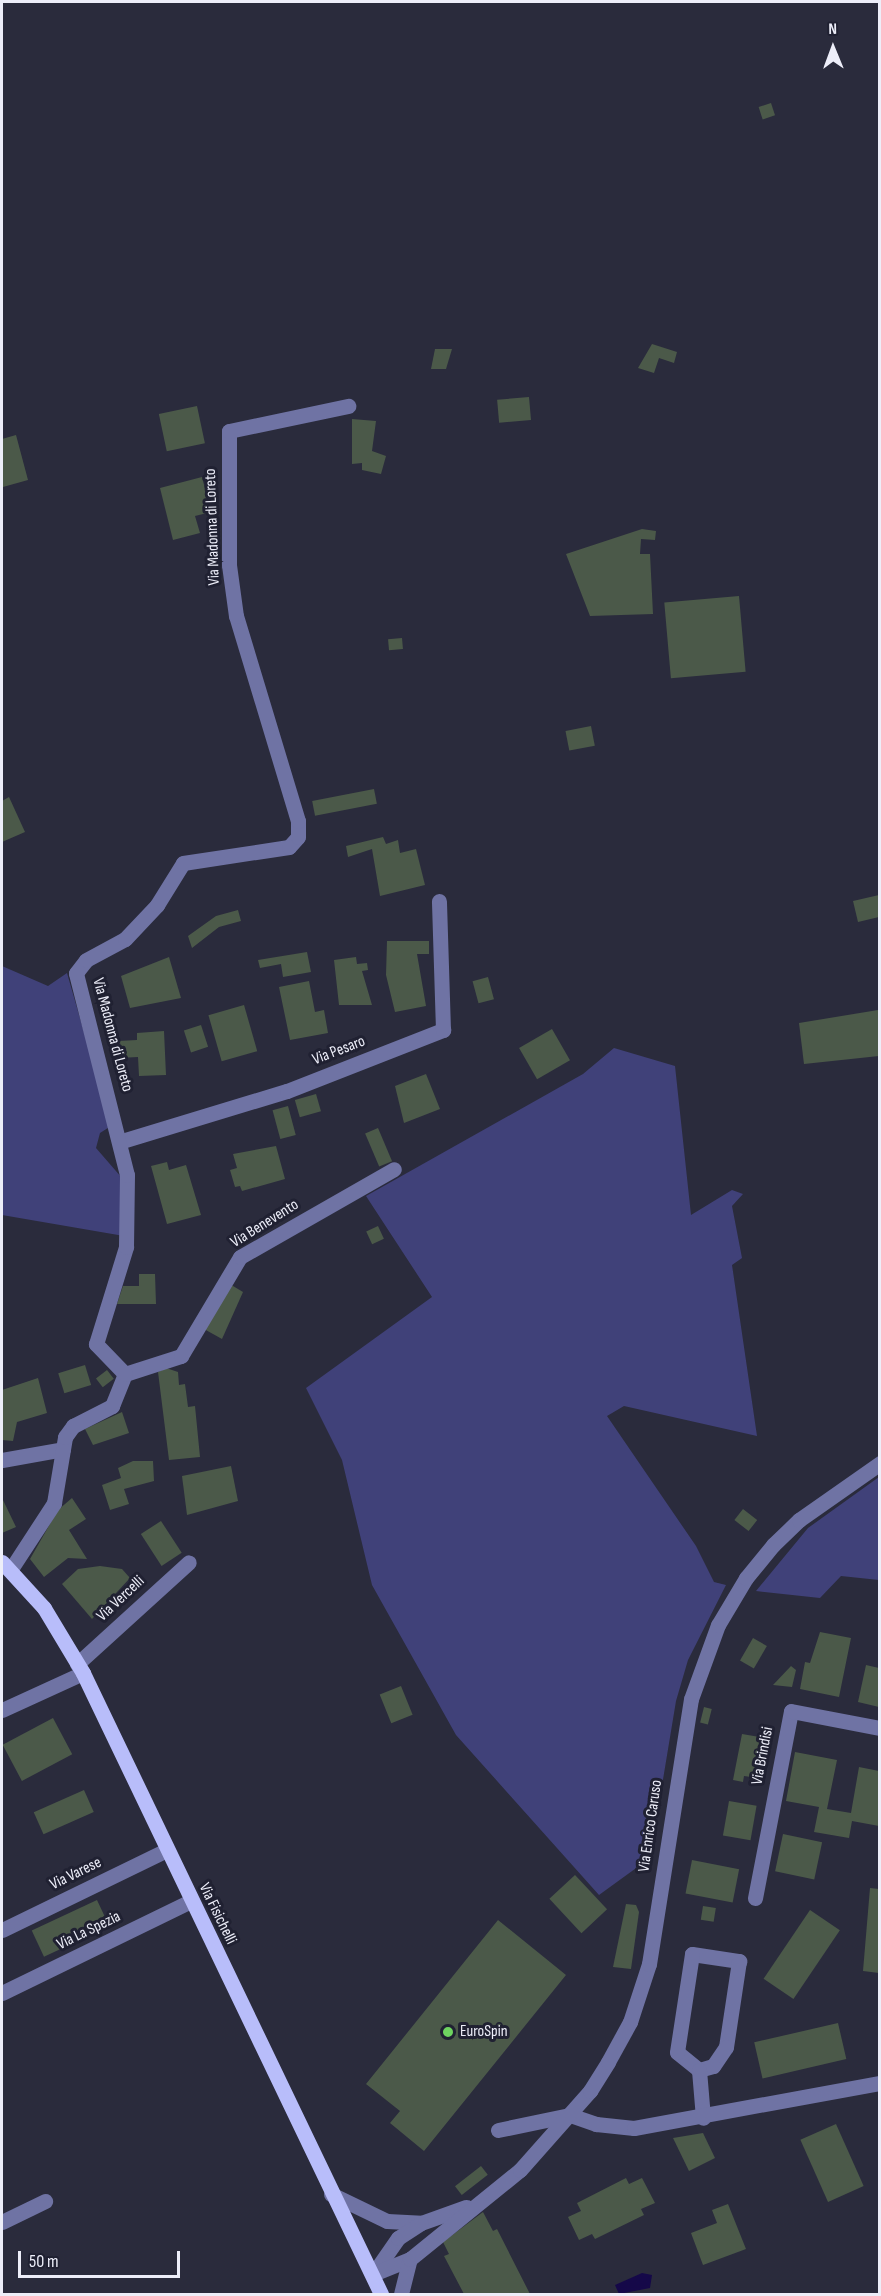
<!DOCTYPE html>
<html>
<head>
<meta charset="utf-8">
<style>
  body { margin:0 }
  #map { position:relative; width:881px; height:2296px; overflow:hidden; background:#2a2b3c; font-family:"Sofia Sans Condensed",sans-serif }
  div>[style] { position:absolute }
  [style*='--x'] { left:calc(var(--x)*1px); top:calc(var(--y)*1px); width:calc(var(--w)*1px); rotate:calc(var(--a)*1deg) }
  .green>* { inset:0; background:#404179 }
  .water>* { inset:0; background:#150849 }
  .building>* { inset:0; background:#4b5949; transform-origin:0 0 }
  .minor>* { height:15px; margin:-7.5px; padding:0 7.5px; transform-origin:7.5px; border-radius:7.5px; background:#6f73a4 }
  .major>* { height:15px; margin:-7.5px; padding:0 7.5px; transform-origin:7.5px; border-radius:7.5px; background:#b8bdfa }
  .dots>* { width:16px; height:16px; translate:-50% -50%; box-sizing:border-box; border:3px solid #202132; border-radius:50% }
  span { translate:-50% -50%; white-space:nowrap; text-align:center; line-height:1.15; -webkit-text-stroke:6px #202132; paint-order:stroke }
  .street-label { font-size:16px; color:#edeef9 }
  .poi-label { font-size:16px; color:#edeef9 }
  .left { translate:0 -50%; text-align:left }
  .frame { position:absolute; inset:0; border:3px solid #edeef9; pointer-events:none }
  .north { position:absolute; left:803px; top:18px; width:60px; height:60px; -webkit-text-stroke:4px #202132; paint-order:stroke; rotate:359deg; font-size:16px; font-weight:700; line-height:24px; text-align:center; color:#edeef9 }
  .north::after { content:''; display:block; margin:auto; width:21px; height:27px; background:#edeef9; clip-path:polygon(50% 0,100% 100%,50% 72%,0 100%) }
  .scale { position:absolute; left:18px; top:2251px; width:162px; height:27px; box-sizing:border-box; border:3px solid #edeef9; border-top:0; padding-left:8px; font-size:18px; line-height:21px; white-space:nowrap; color:#edeef9; -webkit-text-stroke:4px #202132; paint-order:stroke }
</style>
</head>
<body>
<div id="map">
  <div class="green">
    <i style="clip-path:polygon(2px 966px,48px 986px,67px 973px,111px 1126px,100px 1133px,96px 1148px,122px 1178px,124px 1236px,2px 1215px)"></i>
    <i style="clip-path:polygon(614px 1048px,675px 1066px,691px 1215px,732px 1190px,743px 1194px,732px 1206px,742px 1258px,732px 1265px,757px 1436px,624px 1406px,607px 1416px,696px 1546px,714px 1582px,726px 1585px,688px 1660px,676px 1701px,650px 1858px,599px 1895px,456px 1735px,372px 1585px,342px 1460px,306px 1388px,432px 1297px,366px 1196px,583px 1074px)"></i>
    <i style="clip-path:polygon(879px 1477px,879px 1580px,841px 1576px,820px 1598px,756px 1591px,808px 1528px)"></i>
  </div>
  <div class="water">
    <i style="clip-path:polygon(642px 2273px,652px 2275px,650px 2288px,619px 2294px,615px 2285px)"></i>
  </div>
  <div class="building">
    <i style="left:771px;top:103px;width:13px;height:13px;rotate:72deg"></i>
    <i style="clip-path:polygon(652px 344px,677px 352px,674px 363px,659px 358px,654px 373px,638px 368px)"></i>
    <i style="clip-path:polygon(435px 349px,452px 349px,446px 369px,431px 369px)"></i>
    <i style="left:529px;top:397px;width:23px;height:32px;rotate:85deg"></i>
    <i style="left:197px;top:406px;width:38px;height:39px;rotate:78deg"></i>
    <i style="clip-path:polygon(352px 419px,376px 421px,372px 451px,386px 456px,381px 474px,362px 470px,362px 463px,352px 464px)"></i>
    <i style="clip-path:polygon(16px 435px,28px 480px,3px 487px,2px 439px)"></i>
    <i style="clip-path:polygon(202px 477px,211px 512px,195px 516px,200px 533px,173px 540px,160px 488px)"></i>
    <i style="clip-path:polygon(642px 529px,656px 531px,655px 540px,641px 539px,640px 554px,650px 554px,653px 614px,590px 616px,566px 554px)"></i>
    <i style="left:739px;top:596px;width:76px;height:75px;rotate:85deg"></i>
    <i style="left:402px;top:638px;width:11px;height:14px;rotate:85deg"></i>
    <i style="left:591px;top:726px;width:20px;height:26px;rotate:79deg"></i>
    <i style="left:374px;top:789px;width:15px;height:63px;rotate:79deg"></i>
    <i style="clip-path:polygon(9px 797px,25px 832px,2px 842px,2px 801px)"></i>
    <i style="clip-path:polygon(383px 837px,386px 844px,398px 840px,400px 853px,416px 849px,425px 885px,380px 896px,372px 849px,348px 857px,346px 846px)"></i>
    <i style="clip-path:polygon(879px 895px,879px 917px,858px 922px,853px 901px)"></i>
    <i style="clip-path:polygon(238px 910px,241px 921px,219px 927px,192px 948px,188px 936px,216px 916px)"></i>
    <i style="clip-path:polygon(387px 941px,429px 941px,429px 954px,417px 954px,426px 1006px,395px 1012px,386px 975px)"></i>
    <i style="clip-path:polygon(307px 952px,311px 972px,283px 977px,281px 964px,260px 968px,258px 960px)"></i>
    <i style="clip-path:polygon(169px 957px,181px 998px,130px 1008px,121px 976px)"></i>
    <i style="clip-path:polygon(356px 957px,357px 964px,367px 963px,368px 970px,362px 971px,372px 1005px,339px 1005px,334px 960px)"></i>
    <i style="left:488px;top:977px;width:23px;height:16px;rotate:75deg"></i>
    <i style="clip-path:polygon(309px 981px,315px 1012px,324px 1010px,328px 1033px,290px 1040px,279px 987px)"></i>
    <i style="left:244px;top:1005px;width:48px;height:37px;rotate:74deg"></i>
    <i style="clip-path:polygon(878px 1010px,879px 1056px,804px 1064px,799px 1023px)"></i>
    <i style="left:201px;top:1025px;width:23px;height:18px;rotate:72deg"></i>
    <i style="left:552px;top:1029px;width:36px;height:38px;rotate:60deg"></i>
    <i style="clip-path:polygon(164px 1031px,166px 1075px,139px 1076px,138px 1057px,119px 1058px,118px 1041px,137px 1040px,137px 1033px)"></i>
    <i style="clip-path:polygon(426px 1074px,440px 1109px,404px 1123px,395px 1086px)"></i>
    <i style="left:316px;top:1094px;width:18px;height:22px;rotate:74deg"></i>
    <i style="left:288px;top:1106px;width:30px;height:16px;rotate:75deg"></i>
    <i style="left:378px;top:1128px;width:36px;height:14px;rotate:67deg"></i>
    <i style="clip-path:polygon(276px 1146px,285px 1179px,242px 1191px,240px 1186px,235px 1187px,230px 1170px,237px 1168px,233px 1154px)"></i>
    <i style="clip-path:polygon(167px 1162px,169px 1170px,186px 1165px,201px 1215px,167px 1224px,151px 1166px)"></i>
    <i style="left:378px;top:1226px;width:14px;height:13px;rotate:65deg"></i>
    <i style="clip-path:polygon(139px 1274px,155px 1274px,156px 1304px,117px 1304px,123px 1286px,139px 1286px)"></i>
    <i style="clip-path:polygon(228px 1283px,243px 1292px,222px 1339px,204px 1329px)"></i>
    <i style="left:85px;top:1365px;width:21px;height:28px;rotate:73deg"></i>
    <i style="clip-path:polygon(166px 1368px,178px 1372px,179px 1385px,185px 1384px,188px 1407px,195px 1406px,200px 1457px,169px 1460px,158px 1372px)"></i>
    <i style="left:107px;top:1370px;width:11px;height:14px;rotate:52deg"></i>
    <i style="clip-path:polygon(38px 1378px,47px 1413px,17px 1422px,13px 1441px,2px 1440px,2px 1390px)"></i>
    <i style="clip-path:polygon(122px 1412px,129px 1433px,93px 1445px,85px 1429px)"></i>
    <i style="clip-path:polygon(133px 1461px,153px 1461px,154px 1481px,124px 1489px,129px 1504px,110px 1510px,102px 1485px,121px 1478px,118px 1468px)"></i>
    <i style="clip-path:polygon(231px 1466px,238px 1501px,187px 1515px,182px 1476px)"></i>
    <i style="clip-path:polygon(2px 1498px,16px 1527px,2px 1533px)"></i>
    <i style="clip-path:polygon(72px 1498px,86px 1519px,69px 1530px,87px 1559px,68px 1558px,44px 1577px,30px 1559px,58px 1510px)"></i>
    <i style="left:743px;top:1509px;width:18px;height:14px;rotate:38deg"></i>
    <i style="left:161px;top:1521px;width:38px;height:24px;rotate:57deg"></i>
    <i style="clip-path:polygon(100px 1566px,122px 1569px,130px 1578px,92px 1619px,62px 1584px,78px 1569px)"></i>
    <i style="clip-path:polygon(820px 1632px,851px 1638px,839px 1697px,800px 1689px,805px 1662px,810px 1663px)"></i>
    <i style="left:753px;top:1638px;width:16px;height:26px;rotate:30deg"></i>
    <i style="clip-path:polygon(866px 1665px,879px 1668px,879px 1707px,858px 1702px)"></i>
    <i style="clip-path:polygon(791px 1666px,796px 1670px,792px 1687px,773px 1685px)"></i>
    <i style="left:401px;top:1686px;width:31px;height:23px;rotate:68deg"></i>
    <i style="left:704px;top:1707px;width:8px;height:16px;rotate:14deg"></i>
    <i style="left:53px;top:1718px;width:41px;height:57px;rotate:62deg"></i>
    <i style="clip-path:polygon(742px 1734px,771px 1739px,758px 1778px,744px 1776px,743px 1782px,733px 1780px)"></i>
    <i style="clip-path:polygon(795px 1752px,837px 1760px,827px 1809px,851px 1813px,859px 1767px,879px 1771px,879px 1826px,852px 1821px,849px 1838px,814px 1832px,819px 1807px,786px 1801px)"></i>
    <i style="left:84px;top:1790px;width:24px;height:55px;rotate:66deg"></i>
    <i style="left:729px;top:1801px;width:28px;height:35px;rotate:10deg"></i>
    <i style="left:783px;top:1834px;width:40px;height:38px;rotate:12deg"></i>
    <i style="left:692px;top:1860px;width:48px;height:34px;rotate:11deg"></i>
    <i style="left:575px;top:1875px;width:47px;height:35px;rotate:47deg"></i>
    <i style="clip-path:polygon(870px 1888px,879px 1889px,879px 1973px,863px 1971px)"></i>
    <i style="left:97px;top:1900px;width:29px;height:72px;rotate:65deg"></i>
    <i style="clip-path:polygon(626px 1904px,636px 1905px,639px 1912px,631px 1969px,613px 1967px)"></i>
    <i style="left:703px;top:1906px;width:13px;height:14px;rotate:9deg"></i>
    <i style="left:810px;top:1910px;width:36px;height:83px;rotate:34deg"></i>
    <i style="clip-path:polygon(498px 1920px,566px 1975px,424px 2151px,390px 2123px,400px 2111px,366px 2084px)"></i>
    <i style="left:838px;top:2023px;width:37px;height:86px;rotate:77deg"></i>
    <i style="left:836px;top:2124px;width:68px;height:39px;rotate:66deg"></i>
    <i style="clip-path:polygon(703px 2133px,715px 2158px,689px 2171px,673px 2138px)"></i>
    <i style="left:481px;top:2166px;width:11px;height:33px;rotate:52deg"></i>
    <i style="clip-path:polygon(626px 2178px,629px 2184px,642px 2178px,655px 2203px,641px 2209px,644px 2215px,595px 2239px,592px 2234px,579px 2240px,568px 2217px,581px 2211px,577px 2203px)"></i>
    <i style="clip-path:polygon(728px 2204px,746px 2249px,703px 2265px,691px 2233px,717px 2223px,712px 2210px)"></i>
    <i style="clip-path:polygon(483px 2212px,493px 2231px,497px 2229px,530px 2294px,464px 2294px,444px 2256px,449px 2254px,443px 2242px)"></i>
  </div>
  <div class="minor">
    <i style="--x:122;--y:1141;--w:172;--a:-16.9"></i>
    <i style="--x:287;--y:1091;--w:168;--a:-21.4"></i>
    <i style="--x:443;--y:1030;--w:129;--a:-91.8"></i>
    <i style="--x:125;--y:1374;--w:59;--a:-17.8"></i>
    <i style="--x:181;--y:1356;--w:115;--a:-59.2"></i>
    <i style="--x:240;--y:1257;--w:177;--a:-29.7"></i>
    <i style="--x:2;--y:1460;--w:62;--a:-10.2"></i>
    <i style="--x:11;--y:1569;--w:79;--a:-56.9"></i>
    <i style="--x:54;--y:1503;--w:67;--a:-80.5"></i>
    <i style="--x:65;--y:1437;--w:14;--a:-54"></i>
    <i style="--x:73;--y:1426;--w:44;--a:-27.1"></i>
    <i style="--x:112;--y:1406;--w:35;--a:-68"></i>
    <i style="--x:125;--y:1374;--w:42;--a:-134"></i>
    <i style="--x:96;--y:1344;--w:102;--a:-72.8"></i>
    <i style="--x:126;--y:1247;--w:72;--a:-89.2"></i>
    <i style="--x:127;--y:1175;--w:208;--a:-104.2"></i>
    <i style="--x:76;--y:973;--w:16;--a:-52"></i>
    <i style="--x:86;--y:960;--w:44;--a:-28.3"></i>
    <i style="--x:125;--y:939;--w:47;--a:-46.7"></i>
    <i style="--x:157;--y:905;--w:49;--a:-58.2"></i>
    <i style="--x:183;--y:863;--w:107;--a:-8.6"></i>
    <i style="--x:289;--y:847;--w:13;--a:-48"></i>
    <i style="--x:298;--y:837;--w:16;--a:-90"></i>
    <i style="--x:298;--y:821;--w:214;--a:-106.8"></i>
    <i style="--x:236;--y:616;--w:51;--a:-97.8"></i>
    <i style="--x:229;--y:565;--w:134;--a:-90"></i>
    <i style="--x:229;--y:431;--w:122;--a:-11.9"></i>
    <i style="--x:77;--y:1664;--w:151;--a:-42.3"></i>
    <i style="--x:2;--y:1710;--w:89;--a:-24.6"></i>
    <i style="--x:755;--y:1898;--w:190;--a:-79.1"></i>
    <i style="--x:791;--y:1711;--w:91;--a:10.8"></i>
    <i style="--x:2;--y:1930;--w:183;--a:-25.9"></i>
    <i style="--x:692;--y:1954;--w:48;--a:8.5"></i>
    <i style="--x:739;--y:1961;--w:87;--a:98.6"></i>
    <i style="--x:726;--y:2047;--w:23;--a:124"></i>
    <i style="--x:713;--y:2066;--w:15;--a:164"></i>
    <i style="--x:699;--y:2070;--w:28;--a:-141"></i>
    <i style="--x:677;--y:2052;--w:99;--a:-81.3"></i>
    <i style="--x:2;--y:1993;--w:210;--a:-26"></i>
    <i style="--x:699;--y:2070;--w:48;--a:85.2"></i>
    <i style="--x:498;--y:2130;--w:74;--a:-11.8"></i>
    <i style="--x:570;--y:2115;--w:28;--a:19"></i>
    <i style="--x:596;--y:2124;--w:38;--a:6"></i>
    <i style="--x:634;--y:2128;--w:250;--a:-10.4"></i>
    <i style="--x:331;--y:2194;--w:62;--a:25.7"></i>
    <i style="--x:387;--y:2221;--w:34;--a:3"></i>
    <i style="--x:421;--y:2223;--w:48;--a:-19.6"></i>
    <i style="--x:2;--y:2222;--w:48;--a:-26"></i>
    <i style="--x:373;--y:2274;--w:44;--a:-55.2"></i>
    <i style="--x:398;--y:2238;--w:27;--a:-33"></i>
    <i style="--x:373;--y:2274;--w:40;--a:-22"></i>
    <i style="--x:401;--y:2294;--w:36;--a:-76"></i>
    <i style="--x:410;--y:2259;--w:141;--a:-39"></i>
    <i style="--x:520;--y:2170;--w:106;--a:-48.5"></i>
    <i style="--x:590;--y:2091;--w:34;--a:-58"></i>
    <i style="--x:608;--y:2062;--w:46;--a:-61.2"></i>
    <i style="--x:630;--y:2022;--w:61;--a:-71.9"></i>
    <i style="--x:649;--y:1964;--w:268;--a:-81"></i>
    <i style="--x:691;--y:1699;--w:79;--a:-70"></i>
    <i style="--x:718;--y:1625;--w:55;--a:-59.2"></i>
    <i style="--x:746;--y:1578;--w:43;--a:-50.7"></i>
    <i style="--x:773;--y:1545;--w:36;--a:-44"></i>
    <i style="--x:799;--y:1520;--w:99;--a:-35.1"></i>
  </div>
  <div class="major">
    <i style="--x:2;--y:1562;--w:62;--a:47.6"></i>
    <i style="--x:44;--y:1608;--w:76;--a:59"></i>
    <i style="--x:83;--y:1673;--w:689;--a:64.36"></i>
  </div>
  <div class="dots">
    <i style="left:448px;top:2032px;background:#6ed360"></i>
  </div>
  <div class="street-label">
    <span style="left:213px;top:527px;rotate:-92deg">Via Madonna di Loreto</span>
    <span style="left:112px;top:1035px;rotate:75deg">Via Madonna di Loreto</span>
    <span style="left:339px;top:1051px;rotate:-21deg">Via Pesaro</span>
    <span style="left:265px;top:1224px;rotate:-32deg">Via Benevento</span>
    <span style="left:121px;top:1599px;rotate:-43deg">Via Vercelli</span>
    <span style="left:763px;top:1756px;rotate:-79deg">Via Brindisi</span>
    <span style="left:651px;top:1826px;rotate:-82deg">Via Enrico Caruso</span>
    <span style="left:76px;top:1874px;rotate:-26deg">Via Varese</span>
    <span style="left:217px;top:1914px;rotate:64deg">Via Fisichelli</span>
    <span style="left:89px;top:1931px;rotate:-26deg">Via La Spezia</span>
  </div>
  <div class="poi-label">
    <span class="left" style="left:460px;top:2032px">EuroSpin</span>
  </div>
  <div class="frame"></div>
  <div class="north">N</div>
  <div class="scale">50 m</div>
</div>
</body>
</html>
